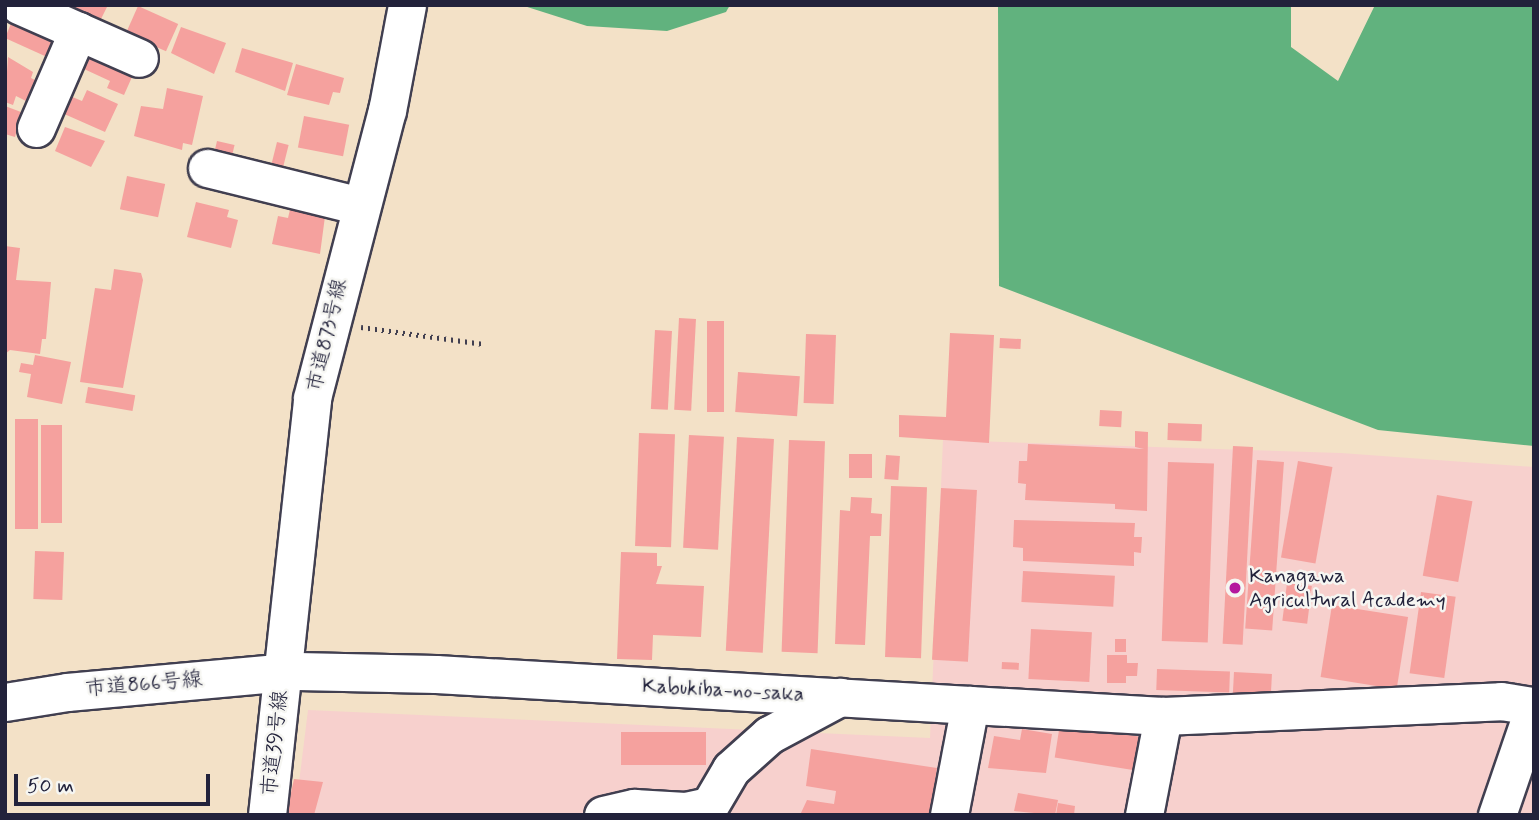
<!DOCTYPE html>
<html>
<head>
<meta charset="utf-8">
<style>
  body { margin:0 }
  #map { position:relative; width:1539px; height:820px; overflow:hidden; background:#f3e1c7; font-family:Mynerve,"Klee One",sans-serif }
  div>[style] { position:absolute }
  [style*='--x'] { left:calc(var(--x)*1px); top:calc(var(--y)*1px); width:calc(var(--w)*1px); rotate:calc(var(--a)*1deg) }
  .built>* { inset:0; background:#f7d0cd }
  .forest>* { inset:0; background:#61b27e }
  .building>* { inset:0; background:#f5a19e; transform-origin:0 0 }
  .path>* { height:4.5px; margin-top:-2.25px; transform-origin:0; background:repeating-linear-gradient(90deg,#413f50 0 2px,transparent 0 7px) }
  .roads { filter:drop-shadow(2px 0 #413f50) drop-shadow(-2px 0 #413f50) drop-shadow(0 2px #413f50) drop-shadow(0 -2px #413f50) }
  .minor>* { height:37px; margin:-18.5px; padding:0 18.5px; transform-origin:18.5px; border-radius:18.5px; background:#fff }
  .dots>* { width:19px; height:19px; translate:-50% -50%; box-sizing:border-box; border:4px solid #f6f6f2; border-radius:50% }
  span { translate:-50% -50%; white-space:nowrap; text-align:center; line-height:1.15; -webkit-text-stroke:5px #f6f6f2; paint-order:stroke }
  .street-label { font-size:21px; color:#22223b }
  .poi-label { font-size:21px; color:#22223b }
  .left { translate:0 -50%; text-align:left }
  .frame { position:absolute; inset:0; border:7px solid #22223b; pointer-events:none }
  .scale { position:absolute; left:14px; top:774px; width:196px; height:32px; box-sizing:border-box; border:4px solid #22223b; border-top:0; padding-left:9px; font-size:21px; line-height:24px; white-space:nowrap; color:#22223b; -webkit-text-stroke:5px #f6f6f2; paint-order:stroke }
</style>
</head>
<body>
<div id="map">
  <div class="built">
    <i style="clip-path:polygon(943px 440px,1341px 453px,1534px 467px,1534px 815px,295px 815px,308px 710px,930px 738px)"></i>
  </div>
  <div class="forest">
    <i style="clip-path:polygon(521px 5px,730px 5px,726px 12px,667px 31px,587px 26px)"></i>
    <i style="clip-path:polygon(998px 5px,1291px 5px,1291px 47px,1338px 81px,1375px 5px,1534px 5px,1534px 446px,1378px 430px,999px 286px)"></i>
  </div>
  <div class="building">
    <i style="clip-path:polygon(67px 5px,108px 5px,97px 27px,79px 19px,82px 12px)"></i>
    <i style="left:138px;top:6px;width:44px;height:30px;rotate:24deg"></i>
    <i style="clip-path:polygon(15px 14px,54px 40px,47px 57px,5px 38px)"></i>
    <i style="clip-path:polygon(181px 27px,226px 43px,214px 74px,171px 53px)"></i>
    <i style="clip-path:polygon(242px 48px,293px 63px,285px 91px,235px 72px)"></i>
    <i style="clip-path:polygon(93px 49px,136px 68px,124px 95px,107px 88px,110px 81px,84px 69px)"></i>
    <i style="clip-path:polygon(8px 57px,33px 72px,31px 78px,37px 81px,28px 102px,16px 96px,13px 105px,5px 102px)"></i>
    <i style="clip-path:polygon(296px 64px,344px 78px,340px 93px,333px 92px,329px 105px,287px 95px)"></i>
    <i style="clip-path:polygon(167px 88px,203px 96px,192px 145px,183px 143px,182px 150px,134px 136px,141px 106px,163px 109px)"></i>
    <i style="clip-path:polygon(87px 90px,118px 104px,105px 132px,62px 113px,70px 96px,82px 101px)"></i>
    <i style="clip-path:polygon(5px 106px,21px 112px,15px 137px,5px 134px)"></i>
    <i style="left:304px;top:116px;width:46px;height:32px;rotate:11deg"></i>
    <i style="clip-path:polygon(65px 127px,105px 141px,91px 167px,55px 151px)"></i>
    <i style="left:217px;top:141px;width:18px;height:18px;rotate:13deg"></i>
    <i style="left:277px;top:142px;width:12px;height:22px;rotate:14deg"></i>
    <i style="left:127px;top:176px;width:39px;height:34px;rotate:12deg"></i>
    <i style="clip-path:polygon(292px 201px,326px 209px,320px 254px,272px 244px,278px 216px,288px 218px)"></i>
    <i style="clip-path:polygon(196px 202px,229px 210px,227px 217px,238px 220px,231px 248px,187px 237px)"></i>
    <i style="clip-path:polygon(5px 246px,20px 248px,16px 280px,51px 282px,46px 339px,42px 339px,40px 354px,10px 350px,5px 354px)"></i>
    <i style="clip-path:polygon(114px 269px,141px 273px,143px 280px,123px 388px,80px 382px,95px 288px,111px 290px)"></i>
    <i style="left:679px;top:318px;width:17px;height:92px;rotate:3deg"></i>
    <i style="left:707px;top:321px;width:17px;height:91px"></i>
    <i style="left:655px;top:330px;width:17px;height:79px;rotate:3deg"></i>
    <i style="clip-path:polygon(950px 333px,994px 335px,989px 443px,899px 437px,899px 415px,946px 417px)"></i>
    <i style="left:806px;top:334px;width:30px;height:69px;rotate:2deg"></i>
    <i style="left:1000px;top:338px;width:21px;height:10px;rotate:3deg"></i>
    <i style="clip-path:polygon(35px 355px,71px 362px,62px 404px,27px 397px,31px 374px,19px 372px,21px 363px,33px 365px)"></i>
    <i style="left:738px;top:372px;width:62px;height:40px;rotate:4deg"></i>
    <i style="left:88px;top:387px;width:48px;height:16px;rotate:10deg"></i>
    <i style="left:1100px;top:410px;width:22px;height:16px;rotate:3deg"></i>
    <i style="left:15px;top:419px;width:23px;height:110px"></i>
    <i style="left:1168px;top:423px;width:34px;height:17px;rotate:2deg"></i>
    <i style="left:41px;top:425px;width:21px;height:98px"></i>
    <i style="clip-path:polygon(1135px 431px,1148px 432px,1147px 511px,1115px 509px,1115px 504px,1025px 500px,1026px 484px,1018px 483px,1019px 461px,1027px 461px,1028px 444px,1144px 449px,1135px 447px)"></i>
    <i style="left:639px;top:433px;width:36px;height:113px;rotate:2deg"></i>
    <i style="left:689px;top:435px;width:35px;height:113px;rotate:3deg"></i>
    <i style="left:737px;top:437px;width:37px;height:214px;rotate:3deg"></i>
    <i style="left:789px;top:440px;width:36px;height:212px;rotate:2deg"></i>
    <i style="left:1233px;top:446px;width:20px;height:198px;rotate:3deg"></i>
    <i style="left:849px;top:454px;width:23px;height:24px"></i>
    <i style="left:886px;top:455px;width:14px;height:24px;rotate:4deg"></i>
    <i style="left:1257px;top:460px;width:27px;height:169px;rotate:4deg"></i>
    <i style="left:1298px;top:461px;width:35px;height:98px;rotate:10deg"></i>
    <i style="left:1168px;top:462px;width:46px;height:179px;rotate:2deg"></i>
    <i style="left:891px;top:486px;width:36px;height:171px;rotate:2deg"></i>
    <i style="left:941px;top:488px;width:36px;height:172px;rotate:3deg"></i>
    <i style="left:1437px;top:495px;width:36px;height:82px;rotate:10deg"></i>
    <i style="clip-path:polygon(851px 497px,872px 498px,871px 513px,882px 514px,881px 536px,870px 536px,865px 645px,835px 644px,840px 510px,850px 511px)"></i>
    <i style="clip-path:polygon(1014px 520px,1135px 523px,1134px 537px,1142px 537px,1141px 553px,1134px 552px,1134px 566px,1023px 561px,1023px 548px,1013px 547px)"></i>
    <i style="left:35px;top:551px;width:29px;height:48px;rotate:2deg"></i>
    <i style="clip-path:polygon(621px 552px,657px 553px,657px 566px,662px 566px,656px 584px,704px 586px,701px 637px,653px 635px,652px 660px,617px 659px)"></i>
    <i style="left:1023px;top:571px;width:92px;height:31px;rotate:3deg"></i>
    <i style="left:1287px;top:583px;width:25px;height:38px;rotate:7deg"></i>
    <i style="left:1421px;top:592px;width:35px;height:82px;rotate:8deg"></i>
    <i style="left:1332px;top:605px;width:77px;height:73px;rotate:9deg"></i>
    <i style="left:1031px;top:629px;width:61px;height:50px;rotate:3deg"></i>
    <i style="left:1115px;top:639px;width:11px;height:13px"></i>
    <i style="clip-path:polygon(1107px 655px,1127px 655px,1127px 663px,1138px 663px,1137px 676px,1126px 676px,1126px 683px,1107px 683px)"></i>
    <i style="left:1002px;top:662px;width:17px;height:7px;rotate:3deg"></i>
    <i style="left:1157px;top:669px;width:73px;height:21px;rotate:2deg"></i>
    <i style="left:1234px;top:672px;width:38px;height:21px;rotate:3deg"></i>
    <i style="left:1060px;top:724px;width:92px;height:34px;rotate:9deg"></i>
    <i style="clip-path:polygon(1022px 729px,1052px 734px,1046px 773px,988px 768px,994px 736px,1020px 740px)"></i>
    <i style="left:621px;top:732px;width:85px;height:33px"></i>
    <i style="clip-path:polygon(811px 749px,937px 768px,930px 815px,800px 815px,807px 800px,834px 804px,836px 791px,806px 786px)"></i>
    <i style="clip-path:polygon(294px 779px,323px 782px,314px 815px,286px 815px)"></i>
    <i style="clip-path:polygon(1018px 793px,1058px 800px,1055px 815px,1014px 811px)"></i>
    <i style="clip-path:polygon(1058px 803px,1075px 806px,1074px 815px,1056px 815px)"></i>
  </div>
  <div class="path">
    <i style="--x:361;--y:327;--w:124;--a:7.9"></i>
  </div>
  <div class="roads">
    <div class="minor">
      <i style="--x:19;--y:5;--w:131;--a:23.8"></i>
      <i style="--x:36;--y:128;--w:106;--a:-66.6"></i>
      <i style="--x:207;--y:168;--w:158;--a:13.9"></i>
      <i style="--x:5;--y:702;--w:63;--a:-9.2"></i>
      <i style="--x:67;--y:692;--w:231;--a:-5.2"></i>
      <i style="--x:297;--y:671;--w:139;--a:1.2"></i>
      <i style="--x:436;--y:674;--w:728;--a:3.31"></i>
      <i style="--x:1163;--y:716;--w:338;--a:-2.5"></i>
      <i style="--x:1501;--y:701;--w:33;--a:9"></i>
      <i style="--x:267;--y:815;--w:419;--a:-83.8"></i>
      <i style="--x:312;--y:398;--w:297;--a:-75.4"></i>
      <i style="--x:387;--y:111;--w:108;--a:-79.3"></i>
      <i style="--x:603;--y:815;--w:32;--a:-13"></i>
      <i style="--x:634;--y:808;--w:51;--a:3.4"></i>
      <i style="--x:685;--y:811;--w:19;--a:-12"></i>
      <i style="--x:704;--y:815;--w:53;--a:-59.6"></i>
      <i style="--x:731;--y:769;--w:51;--a:-41.8"></i>
      <i style="--x:769;--y:735;--w:81;--a:-28.2"></i>
      <i style="--x:949;--y:815;--w:112;--a:-79.2"></i>
      <i style="--x:1144;--y:815;--w:101;--a:-79.1"></i>
      <i style="--x:1497;--y:815;--w:114;--a:-71.1"></i>
    </div>
  </div>
  <div class="dots">
    <i style="left:1235px;top:588px;background:#b5179e"></i>
  </div>
  <div class="street-label">
    <span style="left:327px;top:335px;rotate:-77deg">市道873号線</span>
    <span style="left:144px;top:684px;rotate:-5deg">市道866号線</span>
    <span style="left:723px;top:690px;rotate:3deg">Kabukiba-no-saka</span>
    <span style="left:275px;top:743px;rotate:-84deg">市道39号線</span>
  </div>
  <div class="poi-label">
    <span class="left" style="left:1249px;top:588px">Kanagawa<br>Agricultural Academy</span>
  </div>
  <div class="frame"></div>
  <div class="scale">50 m</div>
</div>
</body>
</html>
